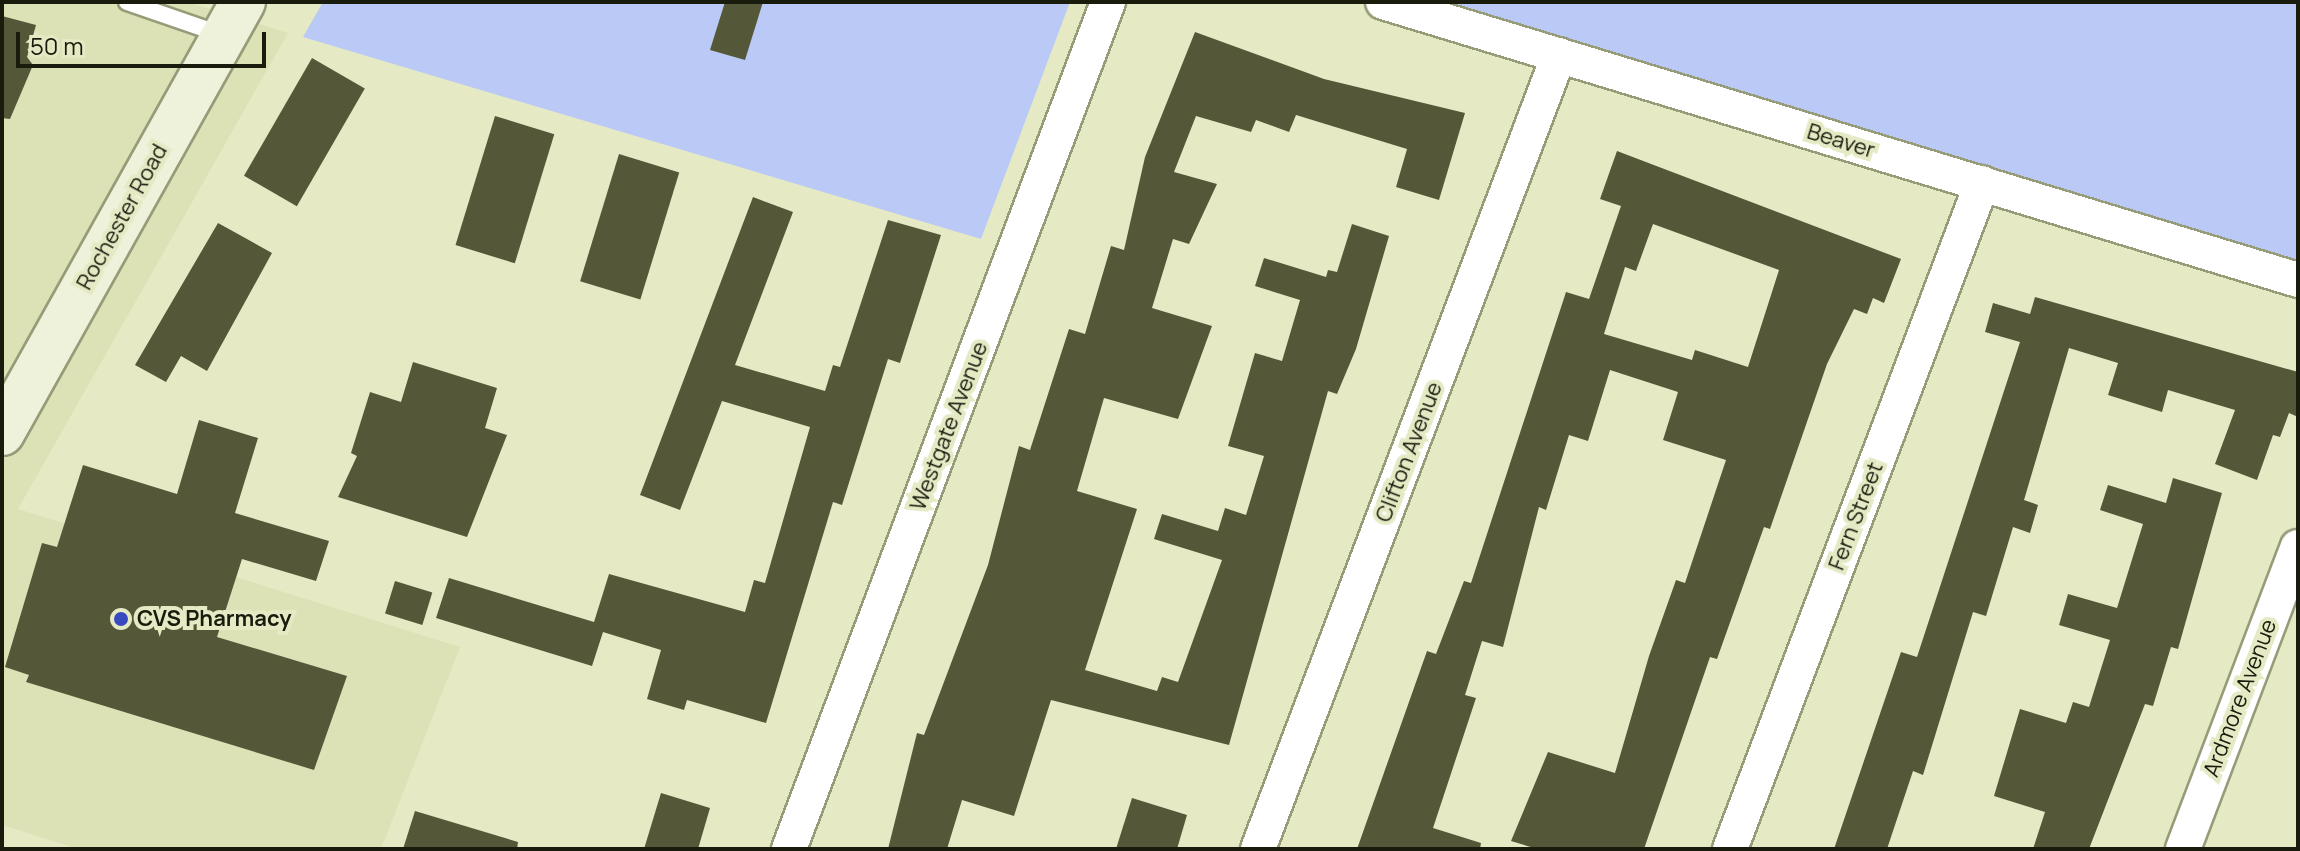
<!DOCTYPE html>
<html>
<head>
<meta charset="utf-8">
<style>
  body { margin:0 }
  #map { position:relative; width:2300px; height:851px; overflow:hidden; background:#e5eac5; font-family:Manrope,sans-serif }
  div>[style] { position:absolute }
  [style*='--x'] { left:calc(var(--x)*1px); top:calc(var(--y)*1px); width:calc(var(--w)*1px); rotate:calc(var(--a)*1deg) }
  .built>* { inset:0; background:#dce2b5 }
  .green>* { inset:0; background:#bac9f6 }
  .building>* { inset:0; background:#545838; transform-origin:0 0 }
  .roads { filter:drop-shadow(2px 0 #969b78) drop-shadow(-2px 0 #969b78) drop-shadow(0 2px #969b78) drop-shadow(0 -2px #969b78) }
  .lane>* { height:16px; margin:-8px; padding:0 8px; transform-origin:8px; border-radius:8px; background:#fff }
  .street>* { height:34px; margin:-17px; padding:0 17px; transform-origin:17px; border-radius:17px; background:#fff }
  .secondary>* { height:44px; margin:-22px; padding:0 22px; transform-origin:22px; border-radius:22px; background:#eff2da }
  .dots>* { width:22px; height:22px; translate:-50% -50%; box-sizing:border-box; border:4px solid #e5eac5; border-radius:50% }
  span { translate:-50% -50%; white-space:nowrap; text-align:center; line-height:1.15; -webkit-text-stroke:8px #e5eac5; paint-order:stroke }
  .street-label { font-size:22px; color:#191b0d }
  .poi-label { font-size:22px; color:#191b0d; font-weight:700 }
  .left { translate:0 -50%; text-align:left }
  .frame { position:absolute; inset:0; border:4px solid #191b0d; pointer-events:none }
  .scale { position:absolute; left:16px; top:32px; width:250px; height:36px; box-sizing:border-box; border:4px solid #191b0d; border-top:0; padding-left:10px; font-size:24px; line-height:28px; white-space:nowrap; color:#191b0d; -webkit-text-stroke:6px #e5eac5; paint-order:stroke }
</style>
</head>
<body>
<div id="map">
  <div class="built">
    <i style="clip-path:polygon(2px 2px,188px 2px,288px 33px,18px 509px,460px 647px,381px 849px,78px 849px,2px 825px)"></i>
  </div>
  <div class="green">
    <i style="clip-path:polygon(323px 2px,1070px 2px,981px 239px,303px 37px)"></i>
    <i style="clip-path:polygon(1436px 2px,2298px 2px,2298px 266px)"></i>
  </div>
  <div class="building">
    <i style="clip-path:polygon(725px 2px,763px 2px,745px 60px,710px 50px)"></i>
    <i style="clip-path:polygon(2px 16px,36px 25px,27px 57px,33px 65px,10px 119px,2px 118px)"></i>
    <i style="clip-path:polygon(1195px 32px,1324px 79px,1465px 113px,1439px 200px,1396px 187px,1407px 149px,1296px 115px,1289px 132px,1256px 120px,1251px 132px,1196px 116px,1174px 172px,1217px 184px,1189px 244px,1173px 239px,1152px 308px,1212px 326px,1178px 419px,1104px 398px,1077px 491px,1137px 509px,1085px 670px,1157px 691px,1162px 677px,1178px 682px,1222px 560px,1154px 539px,1162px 514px,1218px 531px,1225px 508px,1246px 515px,1264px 456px,1228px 446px,1255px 353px,1282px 361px,1300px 300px,1255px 286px,1264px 258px,1326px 277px,1328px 270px,1337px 272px,1352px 224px,1389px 236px,1356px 349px,1337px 394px,1328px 391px,1229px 745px,1051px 700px,1014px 816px,962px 800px,947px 849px,888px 849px,917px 733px,924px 735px,988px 565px,1019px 446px,1030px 450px,1069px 329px,1085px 334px,1111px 246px,1124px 250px,1145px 157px)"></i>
    <i style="left:312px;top:58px;width:61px;height:136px;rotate:30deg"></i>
    <i style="left:495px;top:116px;width:62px;height:135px;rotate:17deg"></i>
    <i style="clip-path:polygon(evenodd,1617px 151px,1901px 259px,1884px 303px,1873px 298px,1867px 314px,1854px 309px,1827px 364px,1770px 529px,1764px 527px,1717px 659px,1710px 657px,1644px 849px,1537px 849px,1511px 841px,1548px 752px,1615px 773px,1649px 656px,1676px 580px,1685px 583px,1726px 460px,1663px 440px,1678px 392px,1610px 370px,1588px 441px,1569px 435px,1546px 510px,1539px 507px,1503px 647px,1482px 641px,1465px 695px,1476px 698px,1433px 828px,1481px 843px,1480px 849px,1357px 849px,1427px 651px,1436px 654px,1464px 581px,1471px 583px,1566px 292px,1589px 299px,1621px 206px,1600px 199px,1617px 151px,1653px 224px,1779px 270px,1748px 367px,1695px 350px,1692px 360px,1604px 334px,1625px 267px,1636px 271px,1653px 224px)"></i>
    <i style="left:619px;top:154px;width:63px;height:133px;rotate:17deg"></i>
    <i style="clip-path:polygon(753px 197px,793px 212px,735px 365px,825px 391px,833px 365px,840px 367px,888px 220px,941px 235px,900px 363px,888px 359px,842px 505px,833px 502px,766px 723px,687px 700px,684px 710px,647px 699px,661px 650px,603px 632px,592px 666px,436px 618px,449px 578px,594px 622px,609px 574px,745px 612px,754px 580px,765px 583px,810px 427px,722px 401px,680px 510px,640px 495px)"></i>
    <i style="clip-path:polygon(218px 223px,272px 253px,207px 371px,181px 356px,166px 382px,135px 365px)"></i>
    <i style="clip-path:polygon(2035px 297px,2298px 372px,2298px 417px,2289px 413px,2280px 437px,2273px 435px,2257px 480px,2215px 464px,2235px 410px,2168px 390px,2162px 412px,2108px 395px,2118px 363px,2069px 348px,2024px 500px,2038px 505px,2030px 533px,2013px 527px,1986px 616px,1973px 612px,1923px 775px,1913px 771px,1887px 849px,1834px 849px,1901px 652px,1917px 657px,2020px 342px,1985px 332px,1993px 303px,2030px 314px)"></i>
    <i style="clip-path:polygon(413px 362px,497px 388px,485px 428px,507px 435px,467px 537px,338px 497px,357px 456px,351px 453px,370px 392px,401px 402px)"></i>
    <i style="clip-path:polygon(199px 420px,258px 438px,235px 513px,329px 541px,316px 581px,242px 559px,217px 637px,347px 676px,314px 770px,26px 682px,29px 675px,5px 667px,42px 543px,57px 547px,83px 465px,177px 494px)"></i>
    <i style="clip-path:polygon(2173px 478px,2222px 493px,2178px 649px,2171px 647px,2153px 706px,2145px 704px,2089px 849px,2033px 849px,2045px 812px,1994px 796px,2020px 709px,2066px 723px,2073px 702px,2089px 707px,2110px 640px,2059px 625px,2068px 594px,2117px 608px,2143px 524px,2100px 510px,2108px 485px,2166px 503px)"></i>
    <i style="left:395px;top:581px;width:39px;height:34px;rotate:17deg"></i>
    <i style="clip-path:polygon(661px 793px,710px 808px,698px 849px,644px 849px)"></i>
    <i style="clip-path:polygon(1132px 798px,1187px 815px,1177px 849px,1116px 849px)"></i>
    <i style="clip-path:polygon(415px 811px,518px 842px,517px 849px,403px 849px)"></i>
  </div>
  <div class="roads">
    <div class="lane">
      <i style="--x:127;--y:2;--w:102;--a:19"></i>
    </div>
    <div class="street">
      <i style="--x:1383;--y:2;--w:956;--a:16.9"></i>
      <i style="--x:789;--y:849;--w:905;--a:-69.36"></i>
      <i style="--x:1258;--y:849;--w:849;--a:-69.24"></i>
      <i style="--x:1730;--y:849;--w:712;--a:-69.27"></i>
      <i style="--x:2183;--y:849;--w:323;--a:-69.2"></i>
    </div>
    <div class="secondary">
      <i style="--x:2;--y:433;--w:494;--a:-60.8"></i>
    </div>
  </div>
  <div class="dots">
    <i style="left:121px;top:619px;background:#384bbe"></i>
  </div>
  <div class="street-label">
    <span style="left:1841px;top:141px;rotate:17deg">Beaver</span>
    <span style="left:122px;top:217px;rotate:-61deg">Rochester Road</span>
    <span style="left:949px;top:426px;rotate:-69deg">Westgate Avenue</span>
    <span style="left:1409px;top:452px;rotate:-69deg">Clifton Avenue</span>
    <span style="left:1856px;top:516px;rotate:-69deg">Fern Street</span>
    <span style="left:2240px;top:698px;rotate:-69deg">Ardmore Avenue</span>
  </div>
  <div class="poi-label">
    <span class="left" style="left:137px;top:619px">CVS Pharmacy</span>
  </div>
  <div class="frame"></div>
  <div class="scale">50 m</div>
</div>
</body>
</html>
